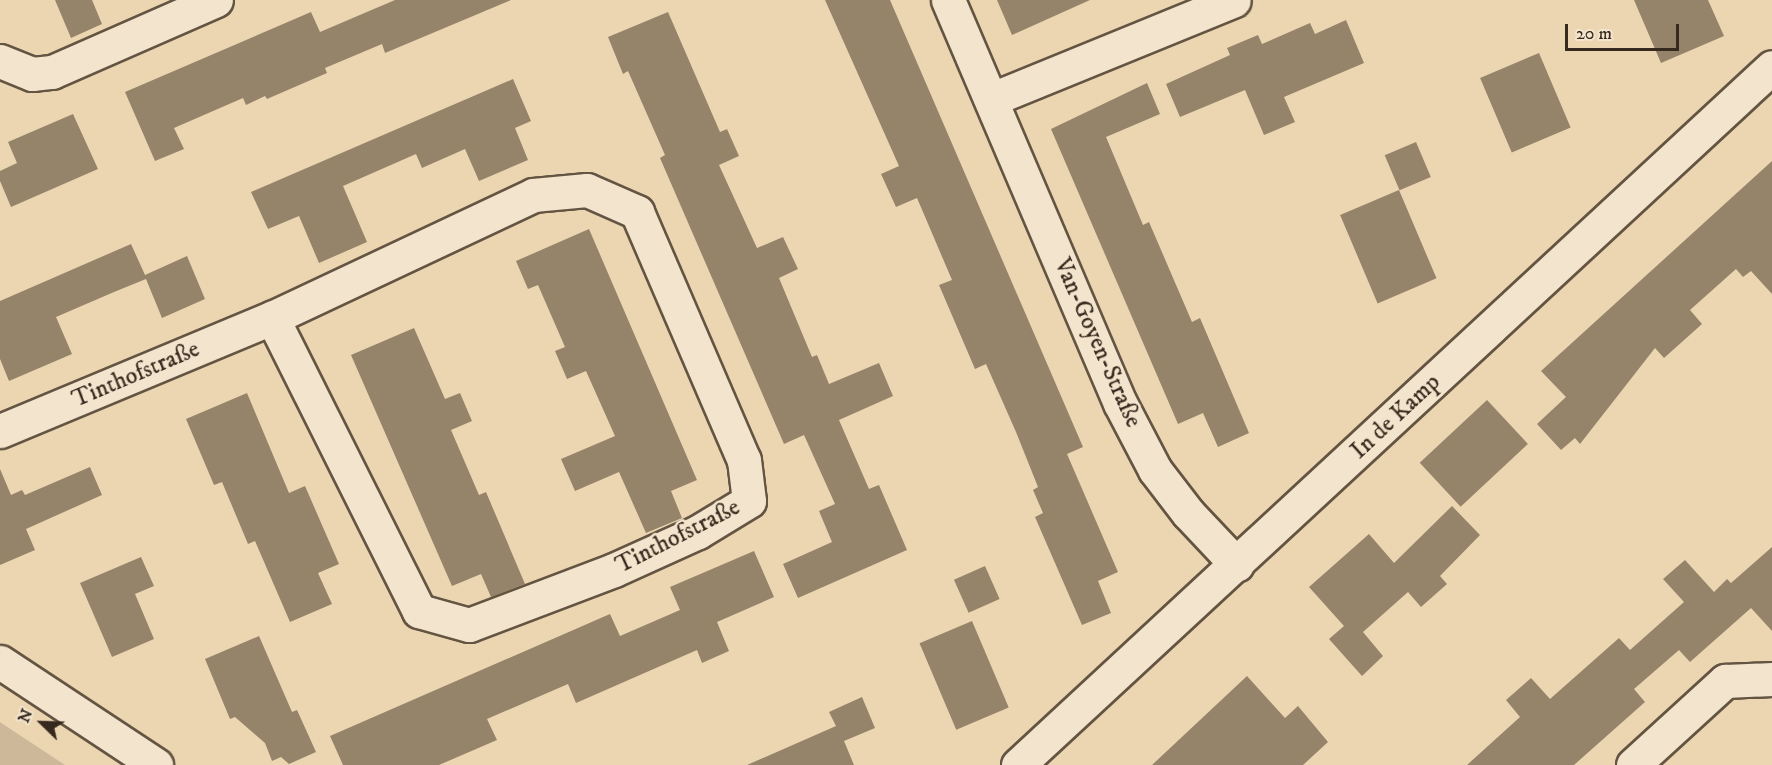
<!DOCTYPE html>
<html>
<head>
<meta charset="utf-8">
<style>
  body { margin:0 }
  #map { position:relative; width:1772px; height:765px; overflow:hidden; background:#ecd6b2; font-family:"IM FELL DW Pica",serif }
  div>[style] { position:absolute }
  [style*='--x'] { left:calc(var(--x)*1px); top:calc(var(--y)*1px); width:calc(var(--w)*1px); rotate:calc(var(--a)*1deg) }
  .green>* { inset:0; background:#cdb999 }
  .building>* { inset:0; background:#95836a; transform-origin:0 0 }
  .roads { filter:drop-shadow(2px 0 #645442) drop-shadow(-2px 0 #645442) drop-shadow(0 2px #645442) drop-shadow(0 -2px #645442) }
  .minor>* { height:33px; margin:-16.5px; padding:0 16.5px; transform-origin:16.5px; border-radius:16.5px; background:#f3e4cd }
  .tertiary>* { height:33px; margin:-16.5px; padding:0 16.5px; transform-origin:16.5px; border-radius:16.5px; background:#f3e4cd }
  span { translate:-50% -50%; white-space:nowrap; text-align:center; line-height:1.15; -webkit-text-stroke:5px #f3e4cd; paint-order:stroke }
  .street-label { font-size:24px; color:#36291d }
  .north { position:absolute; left:12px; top:693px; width:60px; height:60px; -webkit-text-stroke:4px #f3e4cd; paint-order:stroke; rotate:293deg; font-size:16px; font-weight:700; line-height:24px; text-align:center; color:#36291d }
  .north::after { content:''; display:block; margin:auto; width:21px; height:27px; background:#36291d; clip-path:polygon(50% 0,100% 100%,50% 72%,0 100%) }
  .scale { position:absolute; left:1565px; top:24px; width:114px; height:27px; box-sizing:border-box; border:3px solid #36291d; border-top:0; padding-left:8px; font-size:18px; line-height:21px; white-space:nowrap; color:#36291d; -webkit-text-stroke:4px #f3e4cd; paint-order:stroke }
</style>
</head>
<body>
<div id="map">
  <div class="green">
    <i style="clip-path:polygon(0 722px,15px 732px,65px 765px,0 765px)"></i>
  </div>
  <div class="building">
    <i style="clip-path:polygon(55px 0,92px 0,102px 24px,71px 38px)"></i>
    <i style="clip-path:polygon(395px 0,511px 0,385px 53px,382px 44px,325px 68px,327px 73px,267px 99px,265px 96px,246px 105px,243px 98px,174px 128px,184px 149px,155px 161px,125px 92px,311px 12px,320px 32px)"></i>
    <i style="clip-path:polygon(825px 0,890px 0,1083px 447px,1067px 454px,1118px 572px,1098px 581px,1111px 613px,1082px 625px,1035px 517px,1043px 513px,1033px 490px,1038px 487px,1016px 432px,986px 364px,975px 369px,939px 285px,952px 280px,917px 198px,896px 207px,881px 174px,899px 166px)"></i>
    <i style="clip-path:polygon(997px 0,1090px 0,1012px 35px)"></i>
    <i style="clip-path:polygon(1634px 0,1708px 0,1724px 36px,1661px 63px)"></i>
    <i style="clip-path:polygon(668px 12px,720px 132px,727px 129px,739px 156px,719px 165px,757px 248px,783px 237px,798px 269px,779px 278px,812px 357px,817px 355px,829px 384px,879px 363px,893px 396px,839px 420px,869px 489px,879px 485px,907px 550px,798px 598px,783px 564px,832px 542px,819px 511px,835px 504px,804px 435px,784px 444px,660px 158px,665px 155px,628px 71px,623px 74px,608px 37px)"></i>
    <i style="clip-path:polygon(1346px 20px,1364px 63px,1284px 97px,1295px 122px,1264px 135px,1245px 90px,1180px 117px,1166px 84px,1230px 55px,1227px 48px,1258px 35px,1262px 44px,1310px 23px,1315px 34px)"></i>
    <i style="left:1539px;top:53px;width:81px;height:64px;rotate:67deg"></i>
    <i style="clip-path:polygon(513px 79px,531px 121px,515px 128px,528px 160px,479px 181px,465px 149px,422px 168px,416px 154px,343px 186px,367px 242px,319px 263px,299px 216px,268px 229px,251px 192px)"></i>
    <i style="clip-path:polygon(1147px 83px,1160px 114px,1106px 137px,1143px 225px,1149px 222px,1192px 322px,1200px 318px,1249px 433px,1218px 447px,1203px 413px,1178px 424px,1051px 129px)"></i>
    <i style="clip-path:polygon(73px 114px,98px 169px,11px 207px,0 181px,0 171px,17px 163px,8px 142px)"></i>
    <i style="left:1416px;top:142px;width:38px;height:34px;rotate:67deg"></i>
    <i style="clip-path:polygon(1772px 161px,1772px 294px,1751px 271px,1743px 277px,1736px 269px,1690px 310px,1702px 324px,1664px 358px,1655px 348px,1580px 444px,1575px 438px,1561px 450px,1537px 424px,1566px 397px,1541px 371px)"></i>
    <i style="left:1399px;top:190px;width:96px;height:64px;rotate:67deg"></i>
    <i style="clip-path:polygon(589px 229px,697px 480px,671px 491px,682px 518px,646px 533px,619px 472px,575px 491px,561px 459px,615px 436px,586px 371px,567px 379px,555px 351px,565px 347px,538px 285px,528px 289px,516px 261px)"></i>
    <i style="clip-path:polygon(131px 244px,145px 275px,187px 256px,205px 299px,162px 318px,146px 279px,114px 292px,56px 317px,72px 354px,9px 381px,0 359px,0 301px)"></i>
    <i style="clip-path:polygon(414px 328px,445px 399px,460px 393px,472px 421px,451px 430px,479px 495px,486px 492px,525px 584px,491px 597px,481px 574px,452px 586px,351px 355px)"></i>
    <i style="clip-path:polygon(247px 393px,289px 493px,305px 486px,339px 564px,318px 573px,332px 604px,290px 622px,255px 541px,248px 544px,222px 482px,214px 485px,186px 419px)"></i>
    <i style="left:1487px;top:400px;width:60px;height:92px;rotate:47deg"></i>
    <i style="clip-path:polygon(90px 467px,102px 495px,26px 529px,35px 550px,0 565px,0 469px,11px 495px,22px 490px,25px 495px)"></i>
    <i style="clip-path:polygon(1452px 506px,1480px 535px,1440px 576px,1447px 584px,1421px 607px,1408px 592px,1363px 632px,1383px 656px,1362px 676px,1329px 639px,1344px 626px,1309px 587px,1369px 534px,1394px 563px)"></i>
    <i style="clip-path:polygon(1772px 547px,1772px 631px,1751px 608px,1690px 662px,1679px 650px,1634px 689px,1645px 702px,1574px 765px,1467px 765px,1520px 717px,1506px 700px,1531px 678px,1550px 699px,1619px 638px,1630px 650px,1684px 602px,1663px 579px,1685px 560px,1714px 592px,1727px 579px,1731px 583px)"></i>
    <i style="clip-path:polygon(754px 551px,774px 597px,717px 622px,729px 651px,702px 663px,697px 650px,576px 703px,568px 684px,487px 719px,497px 740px,439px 765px,343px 765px,330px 736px,610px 614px,620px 636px,680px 610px,670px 587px)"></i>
    <i style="clip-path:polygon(141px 557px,154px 586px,135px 594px,154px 639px,112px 657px,80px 583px)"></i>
    <i style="left:985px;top:566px;width:36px;height:34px;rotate:66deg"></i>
    <i style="left:972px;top:621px;width:94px;height:57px;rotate:67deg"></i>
    <i style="clip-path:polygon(259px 636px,292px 712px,297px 710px,316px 752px,289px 764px,281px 757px,272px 761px,265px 743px,235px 717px,230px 719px,205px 659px)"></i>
    <i style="clip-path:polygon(1247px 676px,1285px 718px,1298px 706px,1328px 742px,1303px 765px,1152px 765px)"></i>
    <i style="clip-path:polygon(862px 697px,875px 728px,844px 741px,854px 765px,747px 765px,836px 726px,829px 712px)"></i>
  </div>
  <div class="roads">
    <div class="minor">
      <i style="--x:948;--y:0;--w:438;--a:66.9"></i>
      <i style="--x:1120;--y:403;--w:76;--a:62.4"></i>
      <i style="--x:1155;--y:470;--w:54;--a:52.5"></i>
      <i style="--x:1188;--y:513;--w:71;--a:46.7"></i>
      <i style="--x:0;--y:61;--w:35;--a:22"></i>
      <i style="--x:32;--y:74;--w:20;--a:-6"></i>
      <i style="--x:52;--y:72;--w:179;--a:-23.7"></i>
      <i style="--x:992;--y:99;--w:261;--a:-22.2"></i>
      <i style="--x:0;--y:431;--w:295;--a:-22.6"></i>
      <i style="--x:272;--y:318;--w:289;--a:-25.2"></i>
      <i style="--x:533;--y:195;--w:54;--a:-5.3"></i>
      <i style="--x:587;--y:190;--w:55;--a:23.7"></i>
      <i style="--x:637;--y:212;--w:270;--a:66.7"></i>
      <i style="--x:744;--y:460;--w:41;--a:83"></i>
      <i style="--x:749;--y:501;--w:60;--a:148.7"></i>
      <i style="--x:698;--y:532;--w:92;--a:155.7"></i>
      <i style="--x:614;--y:570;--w:155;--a:159.2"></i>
      <i style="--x:469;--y:625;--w:52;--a:-164.4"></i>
      <i style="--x:419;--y:611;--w:328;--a:-116.6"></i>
      <i style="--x:1018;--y:765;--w:1027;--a:-42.79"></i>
      <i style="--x:1633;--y:765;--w:125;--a:-42.4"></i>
      <i style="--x:1725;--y:681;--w:47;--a:-2.4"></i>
    </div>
    <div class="tertiary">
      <i style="--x:0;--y:662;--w:187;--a:33.4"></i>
    </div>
  </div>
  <div class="street-label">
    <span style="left:1097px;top:343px;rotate:66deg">Van-Goyen-Straße</span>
    <span style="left:136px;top:375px;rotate:-23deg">Tinthofstraße</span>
    <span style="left:1396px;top:417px;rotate:-43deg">In de Kamp</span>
    <span style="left:678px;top:537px;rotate:-27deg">Tinthofstraße</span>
  </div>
  <div class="north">N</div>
  <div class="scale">20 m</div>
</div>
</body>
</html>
